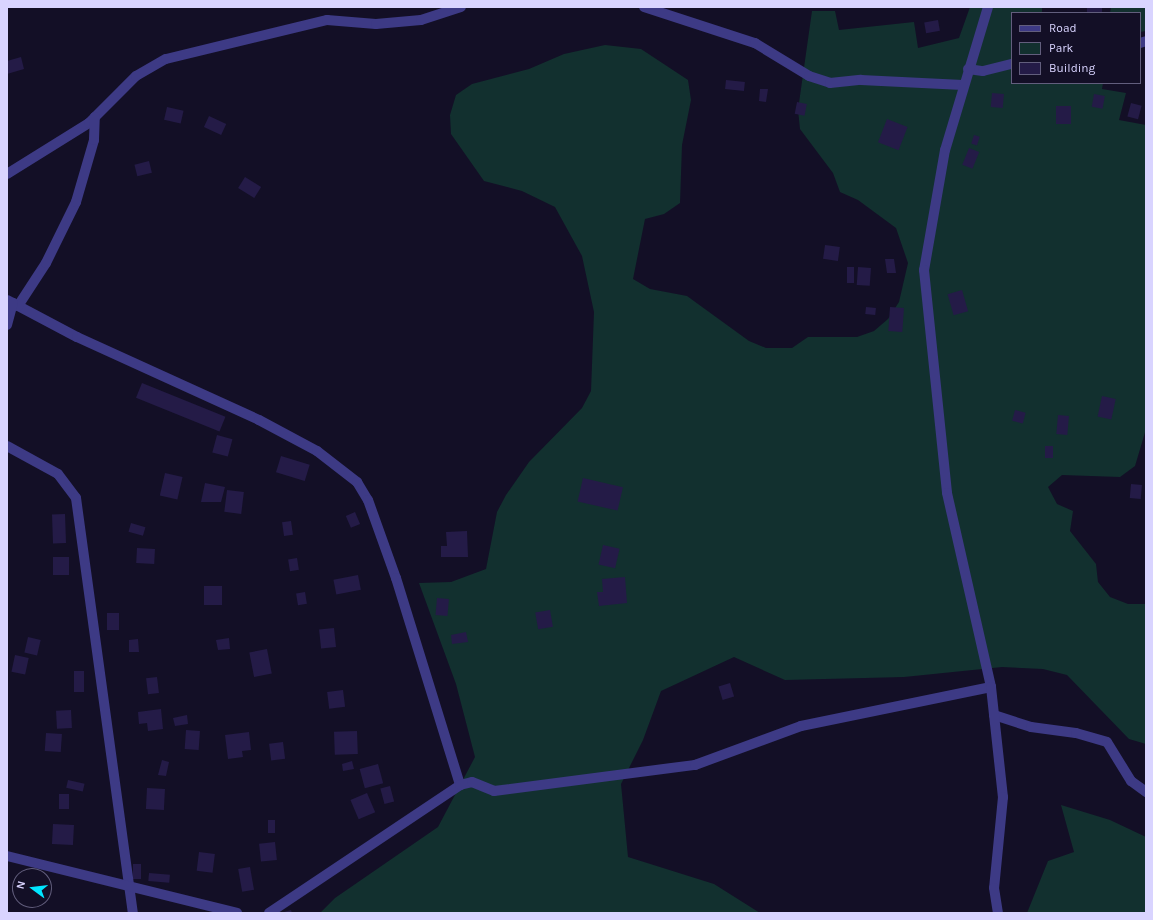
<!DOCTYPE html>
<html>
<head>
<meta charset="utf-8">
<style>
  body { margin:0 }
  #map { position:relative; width:1153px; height:920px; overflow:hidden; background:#130f26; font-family:Karla,sans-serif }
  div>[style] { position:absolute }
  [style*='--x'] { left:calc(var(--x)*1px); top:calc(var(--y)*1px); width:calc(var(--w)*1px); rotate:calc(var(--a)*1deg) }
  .green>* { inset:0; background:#12302f }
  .building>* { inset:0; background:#241b47; transform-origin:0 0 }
  .minor>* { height:10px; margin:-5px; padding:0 5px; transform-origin:5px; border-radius:5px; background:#3d3a85 }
  .tertiary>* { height:10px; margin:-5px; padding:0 5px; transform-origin:5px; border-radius:5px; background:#3d3a85 }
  span { translate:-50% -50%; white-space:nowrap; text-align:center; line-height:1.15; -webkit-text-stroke:3px #130f26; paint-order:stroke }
  .frame { position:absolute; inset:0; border:8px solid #d9d4ff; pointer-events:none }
  .legend { position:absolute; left:1011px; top:12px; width:130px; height:72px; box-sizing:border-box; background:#130f26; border:1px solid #625e7d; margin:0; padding:5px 7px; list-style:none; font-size:12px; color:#d9d4ff }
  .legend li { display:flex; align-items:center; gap:8px; height:20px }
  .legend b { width:20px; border:1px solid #625e7d }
  .north { position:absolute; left:12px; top:868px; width:40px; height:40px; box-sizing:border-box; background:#130f26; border:1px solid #625e7d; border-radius:50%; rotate:285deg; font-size:11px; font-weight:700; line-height:16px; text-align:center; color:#d9d4ff }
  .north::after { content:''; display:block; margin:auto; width:14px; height:18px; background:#00e5ff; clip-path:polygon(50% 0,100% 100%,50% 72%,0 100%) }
</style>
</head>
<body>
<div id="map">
  <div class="green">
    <i style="clip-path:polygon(970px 7px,1042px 7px,1042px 13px,1012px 13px,1012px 83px,1103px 83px,1102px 89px,1126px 93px,1119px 120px,1146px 125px,1146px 429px,1135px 466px,1120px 477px,1062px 475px,1048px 487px,1057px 504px,1073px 511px,1070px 531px,1096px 564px,1098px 582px,1110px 597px,1128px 604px,1146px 604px,1146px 744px,1129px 739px,1067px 675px,1043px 669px,1002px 667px,904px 677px,785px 680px,734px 657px,661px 691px,643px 740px,621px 784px,628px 857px,714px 884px,760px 913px,320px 913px,335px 898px,438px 827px,475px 757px,456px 684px,419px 583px,451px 582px,486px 569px,497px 512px,506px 495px,529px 462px,582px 408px,591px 391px,594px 312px,582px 256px,555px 207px,522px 191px,484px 181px,451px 134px,450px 115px,456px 95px,472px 84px,529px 69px,564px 54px,605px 45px,641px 49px,688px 80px,691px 100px,682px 145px,680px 203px,664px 214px,645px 219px,633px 279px,650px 289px,687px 296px,749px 341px,766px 348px,792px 348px,808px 337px,857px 337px,874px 331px,888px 319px,899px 302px,908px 263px,896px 228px,858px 200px,840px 192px,833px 173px,800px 129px,798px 110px,812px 11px,835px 11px,839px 30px,914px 22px,918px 48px,959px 38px)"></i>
    <i style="clip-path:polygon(1111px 7px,1146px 7px,1146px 31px,1140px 32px,1140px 13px,1110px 13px)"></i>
    <i style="clip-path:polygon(1061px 805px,1110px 820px,1146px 837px,1146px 913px,1027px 913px,1048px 861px,1074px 852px)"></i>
  </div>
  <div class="building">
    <i style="left:1087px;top:7px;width:15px;height:6px"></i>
    <i style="left:938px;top:20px;width:11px;height:14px;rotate:80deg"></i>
    <i style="clip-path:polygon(21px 57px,24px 69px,7px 74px,7px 61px)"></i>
    <i style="left:726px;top:80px;width:19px;height:9px;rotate:6deg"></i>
    <i style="clip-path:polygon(760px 89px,768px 89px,766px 102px,759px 101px)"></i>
    <i style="left:992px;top:93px;width:12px;height:14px;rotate:5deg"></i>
    <i style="left:1094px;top:94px;width:11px;height:13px;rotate:10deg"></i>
    <i style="left:797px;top:102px;width:10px;height:12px;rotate:11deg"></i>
    <i style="left:1131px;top:103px;width:11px;height:14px;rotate:15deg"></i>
    <i style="left:1056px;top:106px;width:15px;height:18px"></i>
    <i style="left:167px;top:107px;width:17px;height:13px;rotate:13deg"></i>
    <i style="left:209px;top:116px;width:19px;height:12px;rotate:25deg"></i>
    <i style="left:887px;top:119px;width:22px;height:25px;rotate:21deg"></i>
    <i style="left:974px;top:135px;width:6px;height:9px;rotate:18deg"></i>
    <i style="left:969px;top:148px;width:11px;height:18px;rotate:22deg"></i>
    <i style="left:149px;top:161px;width:12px;height:15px;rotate:76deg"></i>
    <i style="left:245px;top:177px;width:19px;height:13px;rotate:32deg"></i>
    <i style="left:825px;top:245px;width:15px;height:14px;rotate:8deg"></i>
    <i style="clip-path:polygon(885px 259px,894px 259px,896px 273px,887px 273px)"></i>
    <i style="left:847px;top:267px;width:7px;height:16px"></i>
    <i style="left:858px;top:267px;width:13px;height:18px;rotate:4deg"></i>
    <i style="left:962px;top:290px;width:22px;height:15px;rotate:74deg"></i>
    <i style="left:866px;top:307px;width:10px;height:7px;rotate:6deg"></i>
    <i style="left:890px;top:307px;width:14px;height:24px;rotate:4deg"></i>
    <i style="left:142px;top:383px;width:90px;height:16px;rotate:22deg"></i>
    <i style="left:1102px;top:396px;width:14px;height:21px;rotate:12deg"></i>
    <i style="left:1015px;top:410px;width:11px;height:11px;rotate:15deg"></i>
    <i style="left:1058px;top:415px;width:11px;height:19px;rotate:5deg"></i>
    <i style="left:217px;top:435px;width:16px;height:18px;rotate:15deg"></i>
    <i style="left:1045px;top:446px;width:8px;height:12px"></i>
    <i style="left:281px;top:456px;width:30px;height:17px;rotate:17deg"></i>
    <i style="left:165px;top:473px;width:18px;height:23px;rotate:13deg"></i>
    <i style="left:583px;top:478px;width:41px;height:24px;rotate:13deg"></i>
    <i style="clip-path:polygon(205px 483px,225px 487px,221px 502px,201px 502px)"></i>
    <i style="left:1131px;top:484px;width:11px;height:14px;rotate:5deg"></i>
    <i style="left:227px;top:490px;width:17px;height:22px;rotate:7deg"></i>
    <i style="left:355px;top:512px;width:13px;height:10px;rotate:67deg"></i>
    <i style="left:65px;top:514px;width:29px;height:13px;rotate:88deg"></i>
    <i style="left:291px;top:521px;width:14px;height:9px;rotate:82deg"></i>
    <i style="left:131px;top:523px;width:15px;height:9px;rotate:16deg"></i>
    <i style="clip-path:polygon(467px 531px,468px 557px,441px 557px,441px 546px,447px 546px,446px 532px)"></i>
    <i style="left:603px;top:545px;width:17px;height:20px;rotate:13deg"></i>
    <i style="left:137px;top:548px;width:18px;height:15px;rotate:3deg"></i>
    <i style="left:53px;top:557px;width:16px;height:18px"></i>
    <i style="left:297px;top:558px;width:12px;height:9px;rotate:81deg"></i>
    <i style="left:358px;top:575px;width:15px;height:25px;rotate:79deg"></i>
    <i style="clip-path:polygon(625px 577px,627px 603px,599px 606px,597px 592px,603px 592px,602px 579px)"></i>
    <i style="left:204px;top:586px;width:18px;height:19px"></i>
    <i style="left:305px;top:592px;width:12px;height:9px;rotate:81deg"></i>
    <i style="left:437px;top:598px;width:12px;height:17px;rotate:5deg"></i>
    <i style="left:550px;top:610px;width:17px;height:15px;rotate:80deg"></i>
    <i style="left:107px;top:613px;width:12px;height:17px"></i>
    <i style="left:334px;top:628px;width:19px;height:15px;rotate:84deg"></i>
    <i style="clip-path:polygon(466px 632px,468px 642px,452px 644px,451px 635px)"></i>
    <i style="left:28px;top:637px;width:13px;height:16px;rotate:13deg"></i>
    <i style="clip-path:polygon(229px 638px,230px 649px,218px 650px,216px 640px)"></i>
    <i style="clip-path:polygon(138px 639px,139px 652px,129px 652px,129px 640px)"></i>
    <i style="left:267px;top:649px;width:25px;height:18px;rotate:79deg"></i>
    <i style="left:15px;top:655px;width:14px;height:17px;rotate:12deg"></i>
    <i style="left:74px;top:671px;width:10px;height:21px"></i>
    <i style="left:157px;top:677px;width:16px;height:11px;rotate:83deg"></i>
    <i style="left:730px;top:683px;width:14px;height:12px;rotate:73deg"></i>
    <i style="left:343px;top:690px;width:17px;height:16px;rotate:83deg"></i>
    <i style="clip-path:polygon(161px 709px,163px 729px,148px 731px,147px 723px,139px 724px,138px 712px)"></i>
    <i style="left:71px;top:710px;width:18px;height:15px;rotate:87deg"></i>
    <i style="clip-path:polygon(187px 715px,188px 724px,175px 726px,173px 718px)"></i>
    <i style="left:186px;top:730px;width:14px;height:19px;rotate:4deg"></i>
    <i style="left:357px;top:731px;width:23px;height:23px;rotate:88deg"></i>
    <i style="clip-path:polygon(249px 732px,251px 750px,242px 751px,243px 757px,228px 759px,225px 735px)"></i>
    <i style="left:46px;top:733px;width:16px;height:18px;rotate:4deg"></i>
    <i style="left:283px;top:742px;width:17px;height:14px;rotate:83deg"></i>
    <i style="clip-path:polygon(162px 760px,169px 762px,166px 776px,158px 775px)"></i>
    <i style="clip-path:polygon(352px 761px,354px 769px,343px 771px,342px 764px)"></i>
    <i style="left:378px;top:764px;width:20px;height:19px;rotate:75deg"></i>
    <i style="left:68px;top:780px;width:17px;height:8px;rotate:13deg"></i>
    <i style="left:390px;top:786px;width:16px;height:10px;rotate:75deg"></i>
    <i style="left:147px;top:788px;width:18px;height:21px;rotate:3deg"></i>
    <i style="left:367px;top:793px;width:21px;height:18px;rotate:67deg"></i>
    <i style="left:59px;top:794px;width:10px;height:15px"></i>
    <i style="left:268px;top:820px;width:7px;height:13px"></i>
    <i style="left:53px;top:824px;width:21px;height:20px;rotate:3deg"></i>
    <i style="left:275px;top:842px;width:18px;height:16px;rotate:84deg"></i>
    <i style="left:199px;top:852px;width:16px;height:19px;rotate:7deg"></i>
    <i style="left:133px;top:864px;width:8px;height:15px"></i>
    <i style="left:250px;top:867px;width:23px;height:12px;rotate:80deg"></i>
    <i style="left:149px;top:873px;width:21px;height:8px;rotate:5deg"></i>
    <i style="clip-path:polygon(291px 910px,292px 913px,285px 913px,284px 912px)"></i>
  </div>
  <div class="minor">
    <i style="--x:644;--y:7;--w:117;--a:18"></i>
    <i style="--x:755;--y:43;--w:63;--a:31.4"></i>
    <i style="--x:809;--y:76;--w:22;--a:18"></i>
    <i style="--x:830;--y:83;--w:31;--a:-6"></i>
    <i style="--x:861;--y:80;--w:102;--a:2.8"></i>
    <i style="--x:1140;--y:43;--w:6;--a:-18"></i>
    <i style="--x:968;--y:69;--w:15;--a:8"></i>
    <i style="--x:983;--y:71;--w:30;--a:-14"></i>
    <i style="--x:7;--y:174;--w:97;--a:-31.9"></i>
    <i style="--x:89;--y:123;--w:66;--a:-45"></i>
    <i style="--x:136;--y:76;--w:34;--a:-30"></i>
    <i style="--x:166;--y:59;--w:166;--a:-13.6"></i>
    <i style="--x:327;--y:20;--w:49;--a:4.7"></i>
    <i style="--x:376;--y:24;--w:45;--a:-5.1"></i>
    <i style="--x:421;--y:20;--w:42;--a:-18"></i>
    <i style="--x:7;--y:300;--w:79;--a:27.9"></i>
    <i style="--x:77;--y:337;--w:200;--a:24.5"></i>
    <i style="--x:259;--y:420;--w:66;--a:28.1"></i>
    <i style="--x:317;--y:451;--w:51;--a:37.8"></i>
    <i style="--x:357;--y:482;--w:21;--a:59"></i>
    <i style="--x:368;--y:500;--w:83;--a:70.3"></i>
    <i style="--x:396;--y:578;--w:217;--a:72.8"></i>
    <i style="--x:18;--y:306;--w:51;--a:-56.9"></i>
    <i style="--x:46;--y:263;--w:68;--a:-63.8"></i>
    <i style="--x:76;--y:202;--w:65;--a:-73.8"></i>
    <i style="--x:94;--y:140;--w:23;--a:-88"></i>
    <i style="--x:7;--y:325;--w:23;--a:-75"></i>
    <i style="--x:7;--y:446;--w:58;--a:28.8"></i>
    <i style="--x:58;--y:474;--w:30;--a:53"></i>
    <i style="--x:76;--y:498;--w:419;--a:82.2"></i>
    <i style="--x:994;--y:715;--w:39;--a:18"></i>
    <i style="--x:1031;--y:727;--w:45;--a:7.6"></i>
    <i style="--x:1076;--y:733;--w:32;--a:16"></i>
    <i style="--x:1107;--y:742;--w:46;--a:58.4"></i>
    <i style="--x:1131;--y:781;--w:19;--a:36"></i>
    <i style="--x:7;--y:856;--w:237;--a:13.9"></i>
    <i style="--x:269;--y:913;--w:230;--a:-33.8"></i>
    <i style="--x:460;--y:785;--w:12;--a:-14"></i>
    <i style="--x:472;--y:782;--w:24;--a:22"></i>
    <i style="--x:494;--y:791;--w:203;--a:-7.4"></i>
    <i style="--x:695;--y:765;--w:113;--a:-20.2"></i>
    <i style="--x:801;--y:726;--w:194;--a:-11.6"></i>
  </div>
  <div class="tertiary">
    <i style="--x:988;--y:7;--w:149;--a:106.7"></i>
    <i style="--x:945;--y:150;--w:122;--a:99.9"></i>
    <i style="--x:924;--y:270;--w:224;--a:84.1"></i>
    <i style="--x:947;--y:493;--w:199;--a:77.2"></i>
    <i style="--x:991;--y:687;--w:111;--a:83.8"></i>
    <i style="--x:1003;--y:797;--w:91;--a:95.6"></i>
    <i style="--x:994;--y:888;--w:25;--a:81"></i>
  </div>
  <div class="frame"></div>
  <ul class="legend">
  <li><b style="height:5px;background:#3d3a85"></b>Road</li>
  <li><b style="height:11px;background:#12302f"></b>Park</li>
  <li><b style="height:11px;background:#241b47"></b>Building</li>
  </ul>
  <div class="north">N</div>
</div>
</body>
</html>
